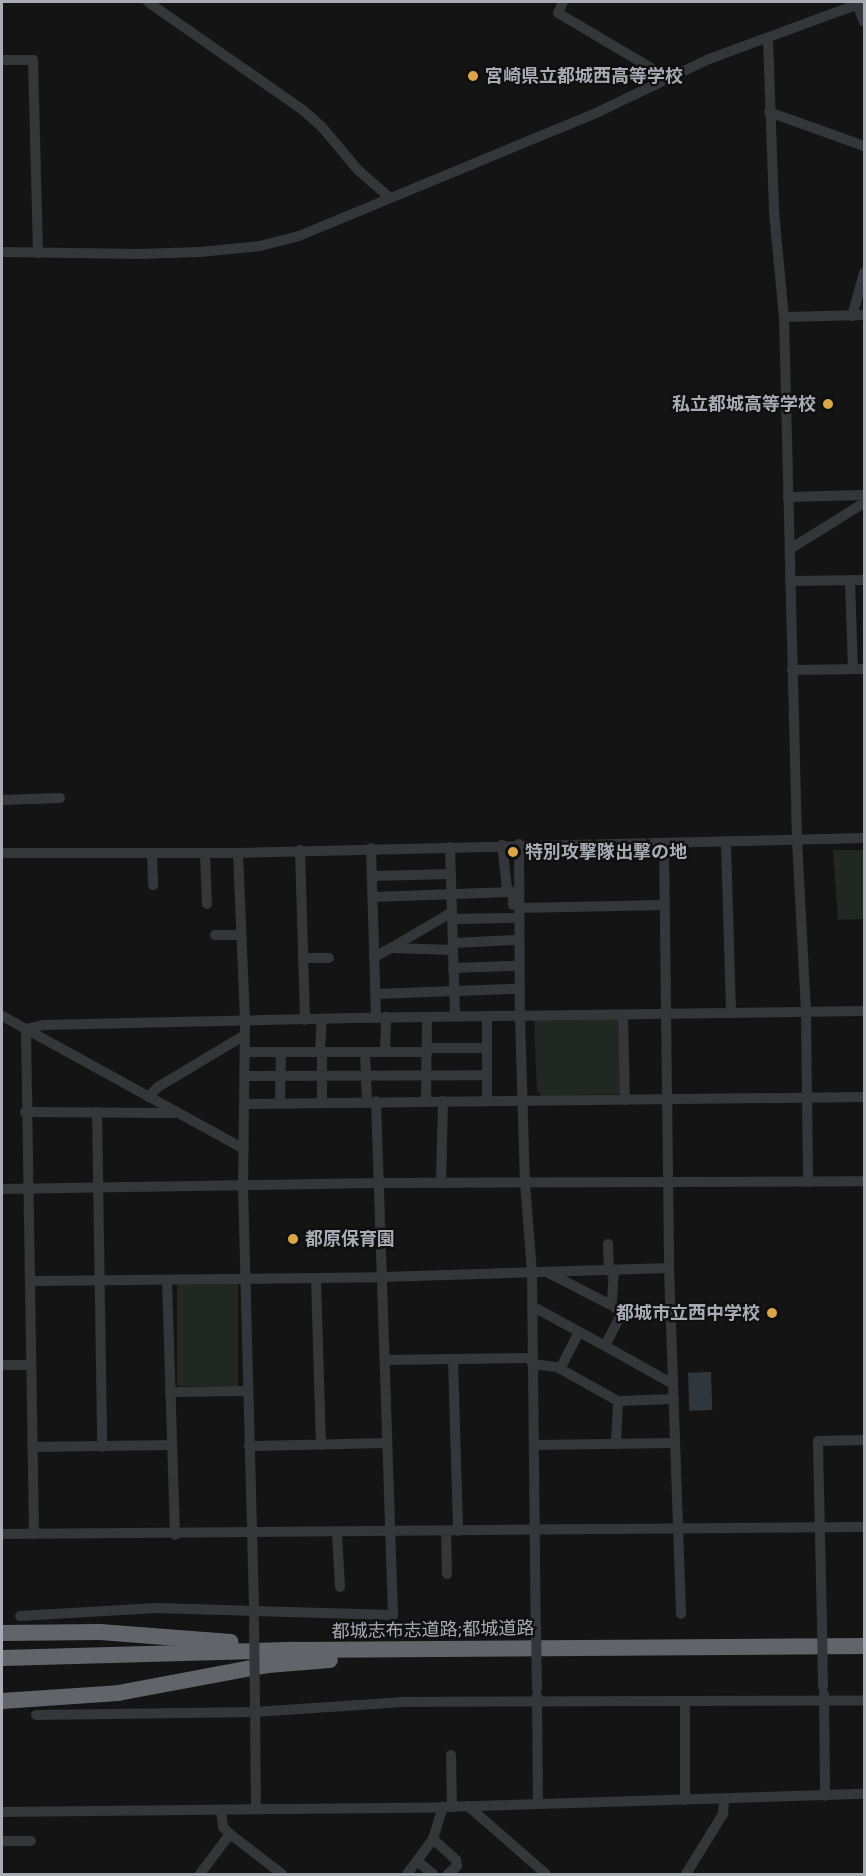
<!DOCTYPE html>
<html>
<head>
<meta charset="utf-8">
<style>
  body { margin:0 }
  #map { position:relative; width:866px; height:1876px; overflow:hidden; background:#141415; font-family:Figtree,"Noto Sans JP",sans-serif }
  div>[style] { position:absolute }
  [style*='--x'] { left:calc(var(--x)*1px); top:calc(var(--y)*1px); width:calc(var(--w)*1px); rotate:calc(var(--a)*1deg) }
  .green>* { inset:0; background:#212821; transform-origin:0 0 }
  .water>* { inset:0; background:#2f373d; transform-origin:0 0 }
  .minor>* { height:10px; margin:-5px; padding:0 5px; transform-origin:5px; border-radius:5px; background:#35363a }
  .highway>* { height:16px; margin:-8px; padding:0 8px; transform-origin:8px; border-radius:8px; background:#62646a }
  .minor-bridge>* { height:10px; margin:-5px; padding:0 5px; transform-origin:5px; border-radius:5px; background:#35363a }
  .dots>* { width:16px; height:16px; translate:-50% -50%; box-sizing:border-box; border:3px solid #0f0f10; border-radius:50% }
  span { translate:-50% -50%; white-space:nowrap; text-align:center; line-height:1.15; -webkit-text-stroke:4.5px #0f0f10; paint-order:stroke }
  .poi-label { font-size:18px; color:#a7abb4; font-weight:700 }
  .left { translate:0 -50%; text-align:left }
  .right { translate:-100% -50%; text-align:right }
  .street-label { font-size:18px; color:#a7abb4 }
  .frame { position:absolute; inset:0; border:3px solid #a7abb4; pointer-events:none }
</style>
</head>
<body>
<div id="map">
  <div class="green">
    <i style="clip-path:polygon(833px 850px,864px 850px,864px 919px,838px 920px)"></i>
    <i style="clip-path:polygon(620px 1018px,623px 1094px,542px 1096px,537px 1091px,534px 1020px)"></i>
    <i style="left:177px;top:1284px;width:61px;height:102px"></i>
  </div>
  <div class="water">
    <i style="left:711px;top:1372px;width:38px;height:23px;rotate:88deg"></i>
  </div>
  <div class="minor">
    <i style="--x:148;--y:2;--w:189;--a:34.9"></i>
    <i style="--x:303;--y:110;--w:25;--a:42"></i>
    <i style="--x:322;--y:127;--w:56;--a:50.1"></i>
    <i style="--x:358;--y:170;--w:41;--a:41.1"></i>
    <i style="--x:563;--y:2;--w:12;--a:114"></i>
    <i style="--x:558;--y:13;--w:128;--a:30.6"></i>
    <i style="--x:857;--y:4;--w:19;--a:69"></i>
    <i style="--x:768;--y:38;--w:174;--a:88"></i>
    <i style="--x:774;--y:212;--w:105;--a:84.6"></i>
    <i style="--x:784;--y:317;--w:523;--a:88.58"></i>
    <i style="--x:797;--y:840;--w:171;--a:87"></i>
    <i style="--x:806;--y:1011;--w:171;--a:89.3"></i>
    <i style="--x:2;--y:60;--w:31;--a:0"></i>
    <i style="--x:33;--y:60;--w:193;--a:88.5"></i>
    <i style="--x:769;--y:112;--w:101;--a:19.7"></i>
    <i style="--x:2;--y:252;--w:138;--a:0.8"></i>
    <i style="--x:140;--y:254;--w:60;--a:-1.9"></i>
    <i style="--x:200;--y:252;--w:60;--a:-5.7"></i>
    <i style="--x:260;--y:246;--w:40;--a:-14.4"></i>
    <i style="--x:299;--y:236;--w:324;--a:-22.5"></i>
    <i style="--x:598;--y:112;--w:123;--a:-25.5"></i>
    <i style="--x:709;--y:59;--w:165;--a:-20.2"></i>
    <i style="--x:852;--y:316;--w:45;--a:-74.4"></i>
    <i style="--x:784;--y:317;--w:80;--a:-1.4"></i>
    <i style="--x:788;--y:497;--w:76;--a:-1.5"></i>
    <i style="--x:790;--y:549;--w:87;--a:-31.9"></i>
    <i style="--x:850;--y:580;--w:89;--a:88.1"></i>
    <i style="--x:790;--y:581;--w:74;--a:-0.8"></i>
    <i style="--x:792;--y:670;--w:72;--a:-0.8"></i>
    <i style="--x:2;--y:800;--w:58;--a:-2"></i>
    <i style="--x:726;--y:843;--w:169;--a:88.3"></i>
    <i style="--x:519;--y:844;--w:173;--a:89.7"></i>
    <i style="--x:520;--y:1017;--w:166;--a:88.3"></i>
    <i style="--x:525;--y:1183;--w:88;--a:85.5"></i>
    <i style="--x:532;--y:1271;--w:356;--a:89.4"></i>
    <i style="--x:502;--y:845;--w:43;--a:83.4"></i>
    <i style="--x:507;--y:888;--w:8;--a:40"></i>
    <i style="--x:513;--y:893;--w:12;--a:90"></i>
    <i style="--x:664;--y:845;--w:423;--a:89.3"></i>
    <i style="--x:669;--y:1268;--w:346;--a:88"></i>
    <i style="--x:450;--y:847;--w:169;--a:88.3"></i>
    <i style="--x:371;--y:848;--w:170;--a:88.3"></i>
    <i style="--x:300;--y:850;--w:170;--a:88.3"></i>
    <i style="--x:2;--y:853;--w:236;--a:0"></i>
    <i style="--x:238;--y:853;--w:626;--a:-1.37"></i>
    <i style="--x:152;--y:853;--w:32;--a:88"></i>
    <i style="--x:205;--y:853;--w:51;--a:87.8"></i>
    <i style="--x:238;--y:853;--w:169;--a:87.6"></i>
    <i style="--x:245;--y:1022;--w:164;--a:90.7"></i>
    <i style="--x:243;--y:1186;--w:431;--a:88.5"></i>
    <i style="--x:372;--y:876;--w:79;--a:-1.5"></i>
    <i style="--x:373;--y:897;--w:138;--a:-2.1"></i>
    <i style="--x:519;--y:908;--w:145;--a:-1.2"></i>
    <i style="--x:452;--y:919;--w:61;--a:-0.9"></i>
    <i style="--x:215;--y:935;--w:26;--a:0"></i>
    <i style="--x:453;--y:943;--w:61;--a:-2.8"></i>
    <i style="--x:391;--y:948;--w:71;--a:-30.5"></i>
    <i style="--x:374;--y:957;--w:19;--a:-28"></i>
    <i style="--x:391;--y:948;--w:62;--a:1.8"></i>
    <i style="--x:303;--y:958;--w:26;--a:0"></i>
    <i style="--x:453;--y:968;--w:61;--a:-1.9"></i>
    <i style="--x:375;--y:994;--w:139;--a:-2.1"></i>
    <i style="--x:623;--y:1015;--w:85;--a:88.7"></i>
    <i style="--x:2;--y:1016;--w:276;--a:28.8"></i>
    <i style="--x:26;--y:1029;--w:252;--a:89.1"></i>
    <i style="--x:30;--y:1281;--w:353;--a:-0.6"></i>
    <i style="--x:383;--y:1277;--w:286;--a:-1.8"></i>
    <i style="--x:26;--y:1029;--w:17;--a:-13"></i>
    <i style="--x:43;--y:1025;--w:310;--a:-1.3"></i>
    <i style="--x:353;--y:1018;--w:511;--a:-0.78"></i>
    <i style="--x:427;--y:1048;--w:60;--a:0"></i>
    <i style="--x:245;--y:1052;--w:182;--a:0"></i>
    <i style="--x:320;--y:1052;--w:33;--a:-87"></i>
    <i style="--x:322;--y:1052;--w:50;--a:90"></i>
    <i style="--x:365;--y:1052;--w:49;--a:87.7"></i>
    <i style="--x:385;--y:1052;--w:35;--a:-88"></i>
    <i style="--x:245;--y:1076;--w:242;--a:-0.2"></i>
    <i style="--x:148;--y:1097;--w:14;--a:-45"></i>
    <i style="--x:158;--y:1087;--w:101;--a:-30.9"></i>
    <i style="--x:426;--y:1101;--w:84;--a:-89.3"></i>
    <i style="--x:487;--y:1101;--w:85;--a:-90"></i>
    <i style="--x:280;--y:1103;--w:51;--a:-88.9"></i>
    <i style="--x:245;--y:1104;--w:619;--a:-0.65"></i>
    <i style="--x:25;--y:1112;--w:149;--a:0.4"></i>
    <i style="--x:97;--y:1112;--w:335;--a:89.1"></i>
    <i style="--x:441;--y:1183;--w:82;--a:-88.6"></i>
    <i style="--x:2;--y:1189;--w:377;--a:-0.9"></i>
    <i style="--x:379;--y:1183;--w:485;--a:-0.2"></i>
    <i style="--x:608;--y:1244;--w:27;--a:88"></i>
    <i style="--x:549;--y:1273;--w:74;--a:27.3"></i>
    <i style="--x:316;--y:1278;--w:167;--a:88.3"></i>
    <i style="--x:167;--y:1280;--w:255;--a:88.2"></i>
    <i style="--x:30;--y:1281;--w:253;--a:89.1"></i>
    <i style="--x:532;--y:1306;--w:83;--a:28.7"></i>
    <i style="--x:605;--y:1346;--w:35;--a:-63"></i>
    <i style="--x:621;--y:1315;--w:14;--a:-129"></i>
    <i style="--x:612;--y:1304;--w:33;--a:-87"></i>
    <i style="--x:605;--y:1346;--w:78;--a:29.2"></i>
    <i style="--x:453;--y:1359;--w:172;--a:88.3"></i>
    <i style="--x:385;--y:1360;--w:147;--a:-0.8"></i>
    <i style="--x:532;--y:1364;--w:25;--a:7"></i>
    <i style="--x:557;--y:1367;--w:70;--a:29.1"></i>
    <i style="--x:2;--y:1365;--w:28;--a:0"></i>
    <i style="--x:560;--y:1369;--w:42;--a:-62.8"></i>
    <i style="--x:170;--y:1392;--w:78;--a:-0.7"></i>
    <i style="--x:616;--y:1444;--w:43;--a:-87.3"></i>
    <i style="--x:618;--y:1401;--w:56;--a:-2"></i>
    <i style="--x:534;--y:1445;--w:141;--a:-0.8"></i>
    <i style="--x:249;--y:1446;--w:138;--a:-1.2"></i>
    <i style="--x:32;--y:1447;--w:140;--a:-0.8"></i>
    <i style="--x:446;--y:1531;--w:43;--a:88.7"></i>
    <i style="--x:337;--y:1532;--w:55;--a:86.9"></i>
    <i style="--x:2;--y:1534;--w:862;--a:-0.47"></i>
    <i style="--x:20;--y:1616;--w:137;--a:-3.3"></i>
    <i style="--x:157;--y:1608;--w:236;--a:1.7"></i>
    <i style="--x:393;--y:1615;--w:514;--a:-91.89"></i>
    <i style="--x:822;--y:1623;--w:182;--a:-91.3"></i>
    <i style="--x:818;--y:1441;--w:46;--a:-1.2"></i>
    <i style="--x:824;--y:1694;--w:102;--a:89.4"></i>
    <i style="--x:537;--y:1696;--w:108;--a:89.5"></i>
    <i style="--x:685;--y:1701;--w:99;--a:90"></i>
    <i style="--x:255;--y:1704;--w:105;--a:89.5"></i>
    <i style="--x:36;--y:1715;--w:219;--a:-0.8"></i>
    <i style="--x:255;--y:1712;--w:145;--a:-3.9"></i>
    <i style="--x:400;--y:1702;--w:464;--a:-0.2"></i>
    <i style="--x:451;--y:1755;--w:52;--a:88.9"></i>
    <i style="--x:468;--y:1806;--w:103;--a:41.1"></i>
    <i style="--x:221;--y:1810;--w:17;--a:83"></i>
    <i style="--x:223;--y:1827;--w:10;--a:45"></i>
    <i style="--x:230;--y:1834;--w:66;--a:37.6"></i>
    <i style="--x:2;--y:1812;--w:441;--a:-0.6"></i>
    <i style="--x:443;--y:1807;--w:421;--a:-1.8"></i>
    <i style="--x:433;--y:1839;--w:31;--a:42"></i>
    <i style="--x:456;--y:1860;--w:6;--a:81"></i>
    <i style="--x:457;--y:1866;--w:12;--a:138"></i>
    <i style="--x:2;--y:1841;--w:29;--a:0"></i>
    <i style="--x:417;--y:1861;--w:21;--a:39"></i>
    <i style="--x:200;--y:1874;--w:50;--a:-53.1"></i>
    <i style="--x:407;--y:1874;--w:44;--a:-53.4"></i>
    <i style="--x:433;--y:1839;--w:34;--a:-73"></i>
    <i style="--x:686;--y:1874;--w:70;--a:-58.3"></i>
    <i style="--x:723;--y:1814;--w:15;--a:-86"></i>
  </div>
  <div class="highway">
    <i style="--x:2;--y:1633;--w:98;--a:-0.6"></i>
    <i style="--x:100;--y:1632;--w:131;--a:4.4"></i>
    <i style="--x:2;--y:1658;--w:294;--a:-1.6"></i>
    <i style="--x:296;--y:1650;--w:568;--a:-0.4"></i>
    <i style="--x:2;--y:1701;--w:116;--a:-3.9"></i>
    <i style="--x:118;--y:1693;--w:153;--a:-10.6"></i>
    <i style="--x:268;--y:1665;--w:62;--a:-4.6"></i>
  </div>
  <div class="minor-bridge">
    <i style="--x:254;--y:1622;--w:81;--a:89.3"></i>
    <i style="--x:822;--y:1623;--w:64;--a:89.1"></i>
    <i style="--x:536;--y:1627;--w:62;--a:89.1"></i>
  </div>
  <div class="dots">
    <i style="left:473px;top:76px;background:#dda645"></i>
    <i style="left:828px;top:404px;background:#dda645"></i>
    <i style="left:513px;top:852px;background:#dda645"></i>
    <i style="left:293px;top:1239px;background:#dda645"></i>
    <i style="left:772px;top:1313px;background:#dda645"></i>
  </div>
  <div class="poi-label">
    <span class="left" style="left:485px;top:76px">宮崎県立都城西高等学校</span>
    <span class="right" style="left:816px;top:404px">私立都城高等学校</span>
    <span class="left" style="left:525px;top:852px">特別攻撃隊出撃の地</span>
    <span class="left" style="left:305px;top:1239px">都原保育園</span>
    <span class="right" style="left:760px;top:1313px">都城市立西中学校</span>
  </div>
  <div class="street-label">
    <span style="left:433px;top:1630px;rotate:-1deg">都城志布志道路;都城道路</span>
  </div>
  <div class="frame"></div>
</div>
</body>
</html>
